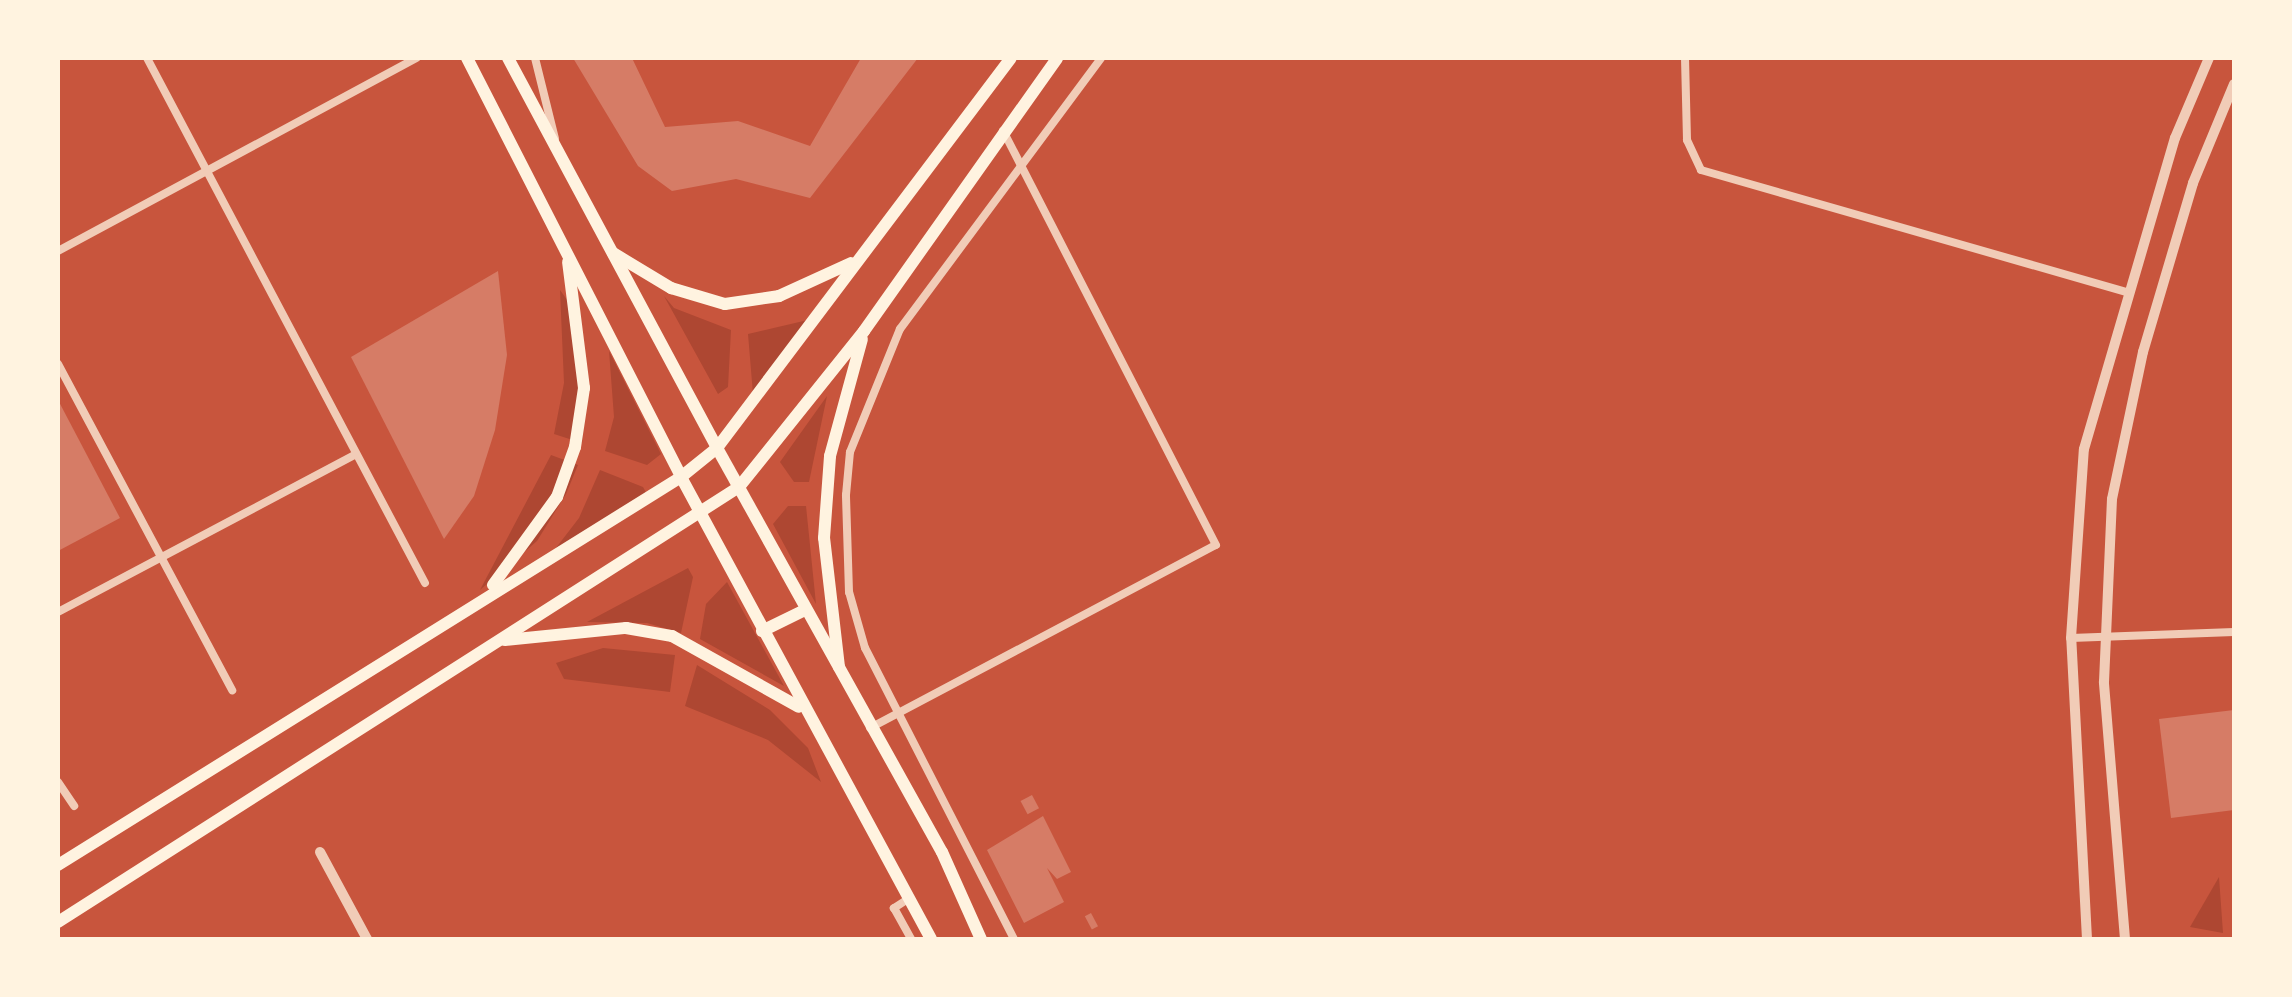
<!DOCTYPE html>
<html>
<head>
<meta charset="utf-8">
<style>
  body { margin:0 }
  #map { position:relative; width:2292px; height:997px; overflow:hidden; background:#c8553d; font-family:Commissioner,sans-serif }
  div>[style] { position:absolute }
  [style*='--x'] { left:calc(var(--x)*1px); top:calc(var(--y)*1px); width:calc(var(--w)*1px); rotate:calc(var(--a)*1deg) }
  .green>* { inset:0; background:#ae4732 }
  .building>* { inset:0; background:#d67c66; transform-origin:0 0 }
  .minor>* { height:8px; margin:-4px; padding:0 4px; transform-origin:4px; border-radius:4px; background:#f1ccb7 }
  .tertiary>* { height:10px; margin:-5px; padding:0 5px; transform-origin:5px; border-radius:5px; background:#f1ccb7 }
  .primary>* { height:12px; margin:-6px; padding:0 6px; transform-origin:6px; border-radius:6px; background:#fff3e0 }
  .trunk>* { height:12px; margin:-6px; padding:0 6px; transform-origin:6px; border-radius:6px; background:#fff3e0 }
  span { translate:-50% -50%; white-space:nowrap; text-align:center; line-height:1.15; -webkit-text-stroke:8px #fff3e0; paint-order:stroke }
  .frame { position:absolute; inset:0; border:60px solid #fff3e0; pointer-events:none }
</style>
</head>
<body>
<div id="map">
  <div class="green">
    <i style="clip-path:polygon(560px 290px,570px 304px,588px 393px,582px 443px,554px 434px,564px 383px)"></i>
    <i style="clip-path:polygon(664px 296px,674px 308px,731px 330px,728px 387px,718px 394px)"></i>
    <i style="clip-path:polygon(812px 319px,754px 406px,748px 334px)"></i>
    <i style="clip-path:polygon(609px 351px,661px 454px,647px 465px,605px 451px,614px 417px)"></i>
    <i style="clip-path:polygon(827px 396px,809px 482px,794px 482px,780px 462px)"></i>
    <i style="clip-path:polygon(551px 455px,578px 465px,566px 494px,537px 541px,480px 590px)"></i>
    <i style="clip-path:polygon(600px 470px,643px 487px,648px 496px,549px 557px,579px 518px)"></i>
    <i style="clip-path:polygon(788px 506px,806px 506px,816px 604px,773px 524px)"></i>
    <i style="clip-path:polygon(688px 568px,693px 577px,681px 633px,647px 623px,587px 622px)"></i>
    <i style="clip-path:polygon(727px 582px,784px 686px,700px 639px,706px 604px)"></i>
    <i style="clip-path:polygon(603px 648px,675px 655px,670px 692px,564px 679px,556px 663px)"></i>
    <i style="clip-path:polygon(697px 665px,770px 710px,808px 748px,821px 782px,768px 740px,685px 706px)"></i>
    <i style="clip-path:polygon(2219px 877px,2223px 933px,2190px 927px)"></i>
  </div>
  <div class="building">
    <i style="clip-path:polygon(573px 58px,632px 58px,665px 127px,738px 121px,810px 146px,861px 58px,918px 58px,810px 198px,736px 179px,672px 191px,638px 166px)"></i>
    <i style="clip-path:polygon(498px 271px,507px 355px,495px 430px,474px 496px,444px 539px,351px 357px)"></i>
    <i style="clip-path:polygon(58px 400px,120px 518px,58px 551px)"></i>
    <i style="clip-path:polygon(2234px 710px,2234px 810px,2171px 818px,2159px 719px)"></i>
    <i style="left:1032px;top:795px;width:15px;height:13px;rotate:62deg"></i>
    <i style="clip-path:polygon(1043px 816px,1071px 872px,1057px 879px,1047px 868px,1064px 902px,1024px 923px,987px 850px)"></i>
    <i style="left:1091px;top:913px;width:15px;height:7px;rotate:62deg"></i>
  </div>
  <div class="minor">
    <i style="--x:147;--y:58;--w:594;--a:62.1"></i>
    <i style="--x:535;--y:58;--w:83;--a:76.1"></i>
    <i style="--x:1685;--y:58;--w:82;--a:88.6"></i>
    <i style="--x:1687;--y:140;--w:33;--a:65"></i>
    <i style="--x:1701;--y:170;--w:442;--a:16"></i>
    <i style="--x:58;--y:251;--w:407;--a:-28.3"></i>
    <i style="--x:58;--y:364;--w:370;--a:61.9"></i>
    <i style="--x:58;--y:612;--w:337;--a:-27.9"></i>
    <i style="--x:2071;--y:638;--w:163;--a:-2.1"></i>
    <i style="--x:870;--y:728;--w:391;--a:-27.9"></i>
    <i style="--x:1216;--y:545;--w:466;--a:-117.2"></i>
    <i style="--x:58;--y:782;--w:29;--a:56"></i>
    <i style="--x:908;--y:899;--w:17;--a:147"></i>
    <i style="--x:894;--y:908;--w:35;--a:61"></i>
    <i style="--x:1014;--y:939;--w:327;--a:-117.1"></i>
    <i style="--x:865;--y:648;--w:58;--a:-105.9"></i>
    <i style="--x:849;--y:592;--w:97;--a:-91.8"></i>
    <i style="--x:846;--y:495;--w:43;--a:-84.7"></i>
    <i style="--x:850;--y:452;--w:133;--a:-67.9"></i>
    <i style="--x:900;--y:329;--w:337;--a:-53.4"></i>
  </div>
  <div class="tertiary">
    <i style="--x:320;--y:852;--w:99;--a:61.6"></i>
    <i style="--x:2087;--y:939;--w:301;--a:-93"></i>
    <i style="--x:2071;--y:638;--w:189;--a:-86.1"></i>
    <i style="--x:2084;--y:449;--w:324;--a:-73.7"></i>
    <i style="--x:2175;--y:138;--w:87;--a:-67"></i>
    <i style="--x:2125;--y:939;--w:258;--a:-94.7"></i>
    <i style="--x:2104;--y:682;--w:183;--a:-87.5"></i>
    <i style="--x:2112;--y:499;--w:150;--a:-78.1"></i>
    <i style="--x:2143;--y:352;--w:176;--a:-73.5"></i>
    <i style="--x:2193;--y:183;--w:107;--a:-67.5"></i>
  </div>
  <div class="primary">
    <i style="--x:467;--y:58;--w:470;--a:62.9"></i>
    <i style="--x:508;--y:58;--w:442;--a:61.8"></i>
  </div>
  <div class="trunk">
    <i style="--x:613;--y:253;--w:68;--a:31.1"></i>
    <i style="--x:671;--y:288;--w:56;--a:16.5"></i>
    <i style="--x:725;--y:304;--w:55;--a:-8.4"></i>
    <i style="--x:779;--y:296;--w:79;--a:-24.6"></i>
    <i style="--x:717;--y:448;--w:462;--a:60.9"></i>
    <i style="--x:942;--y:852;--w:95;--a:65.9"></i>
    <i style="--x:681;--y:477;--w:525;--a:61.58"></i>
    <i style="--x:493;--y:585;--w:109;--a:-54"></i>
    <i style="--x:557;--y:497;--w:53;--a:-70.2"></i>
    <i style="--x:575;--y:447;--w:60;--a:-81.3"></i>
    <i style="--x:584;--y:388;--w:127;--a:-97.2"></i>
    <i style="--x:762;--y:631;--w:48;--a:-26"></i>
    <i style="--x:505;--y:640;--w:122;--a:-5.7"></i>
    <i style="--x:626;--y:628;--w:47;--a:9.9"></i>
    <i style="--x:672;--y:636;--w:145;--a:29.2"></i>
    <i style="--x:839;--y:667;--w:130;--a:-96.6"></i>
    <i style="--x:824;--y:538;--w:82;--a:-85.8"></i>
    <i style="--x:830;--y:456;--w:121;--a:-74.7"></i>
    <i style="--x:58;--y:865;--w:734;--a:-31.91"></i>
    <i style="--x:681;--y:477;--w:46;--a:-38.9"></i>
    <i style="--x:717;--y:448;--w:488;--a:-53"></i>
    <i style="--x:58;--y:922;--w:808;--a:-32.57"></i>
    <i style="--x:739;--y:487;--w:200;--a:-51.3"></i>
    <i style="--x:864;--y:331;--w:334;--a:-54.7"></i>
  </div>
  <div class="frame"></div>
</div>
</body>
</html>
